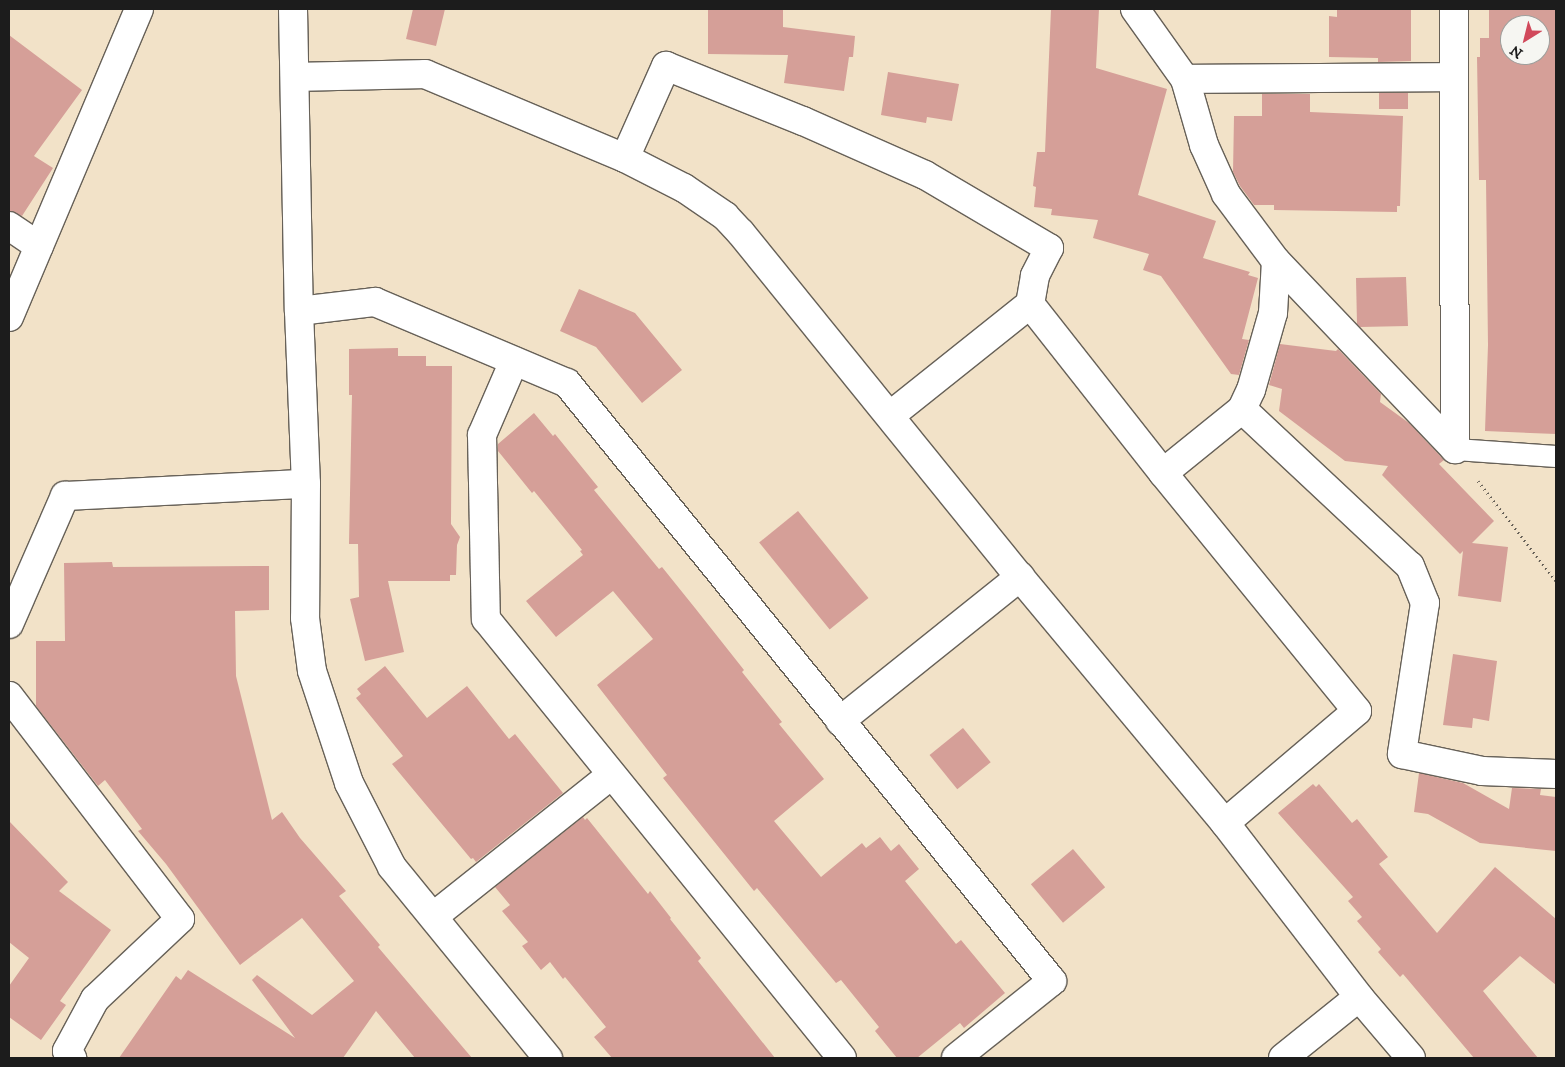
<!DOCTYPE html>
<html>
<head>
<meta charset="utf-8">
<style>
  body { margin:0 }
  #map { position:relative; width:1565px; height:1067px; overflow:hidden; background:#f2e2c8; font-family:"IM FELL DW Pica",serif }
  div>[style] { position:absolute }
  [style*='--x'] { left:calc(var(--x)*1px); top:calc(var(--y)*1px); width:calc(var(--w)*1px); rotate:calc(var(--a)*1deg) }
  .building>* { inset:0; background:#d59f98; transform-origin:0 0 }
  .path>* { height:3px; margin-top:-1.5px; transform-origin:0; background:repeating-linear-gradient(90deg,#676158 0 1px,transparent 0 5px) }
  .roads { filter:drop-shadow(1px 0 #676158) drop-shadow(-1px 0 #676158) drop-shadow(0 1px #676158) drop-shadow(0 -1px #676158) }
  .lane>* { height:21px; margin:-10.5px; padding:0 10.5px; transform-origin:10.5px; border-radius:10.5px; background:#fff }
  .street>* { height:28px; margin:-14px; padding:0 14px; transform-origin:14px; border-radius:14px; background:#fff }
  span { translate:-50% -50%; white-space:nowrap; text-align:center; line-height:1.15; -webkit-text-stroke:5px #f6f6f2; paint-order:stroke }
  .frame { position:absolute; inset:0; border:10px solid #1c1c1c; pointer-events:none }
  .north { position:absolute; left:1500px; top:15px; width:50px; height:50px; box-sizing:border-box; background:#f6f6f2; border:1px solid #9f9f9c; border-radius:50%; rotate:216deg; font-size:14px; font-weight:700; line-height:20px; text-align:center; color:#1c1c1c }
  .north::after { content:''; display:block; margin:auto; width:18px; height:22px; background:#d1495b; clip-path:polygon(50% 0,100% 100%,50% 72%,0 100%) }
</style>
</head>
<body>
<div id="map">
  <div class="building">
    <i style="clip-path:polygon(413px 9px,445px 9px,436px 46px,406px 39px)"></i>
    <i style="clip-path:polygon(708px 9px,783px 9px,783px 27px,855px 36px,853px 57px,849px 57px,844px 91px,784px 83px,788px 55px,708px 54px)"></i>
    <i style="clip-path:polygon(1051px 9px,1099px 9px,1096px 68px,1167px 89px,1138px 195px,1216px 221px,1203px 258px,1250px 272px,1248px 275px,1258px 278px,1242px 339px,1249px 340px,1239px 375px,1231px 374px,1161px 276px,1143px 270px,1149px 254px,1093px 238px,1098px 220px,1051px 215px,1052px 209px,1034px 207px,1036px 187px,1033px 186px,1037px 152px,1045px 152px)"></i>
    <i style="clip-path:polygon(1337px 9px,1411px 9px,1411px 61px,1378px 62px,1378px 58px,1329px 57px,1329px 16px,1337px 17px)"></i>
    <i style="clip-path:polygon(evenodd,1489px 9px,1556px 9px,1556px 434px,1485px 431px,1488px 345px,1486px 180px,1479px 180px,1477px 57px,1480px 57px,1480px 38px,1489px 38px,1489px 9px,1510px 25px,1540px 25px,1540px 55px,1510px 55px,1510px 25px)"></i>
    <i style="clip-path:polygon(9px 35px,82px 90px,34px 156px,53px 168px,22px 216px,9px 211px)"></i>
    <i style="clip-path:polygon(888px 72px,959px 84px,952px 121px,927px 117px,926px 123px,881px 115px)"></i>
    <i style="left:1379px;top:93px;width:29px;height:16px"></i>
    <i style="clip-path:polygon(1262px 94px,1310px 94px,1310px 112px,1403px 116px,1400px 206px,1397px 206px,1397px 212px,1274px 210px,1274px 205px,1254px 205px,1240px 186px,1233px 172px,1234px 116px,1262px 116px)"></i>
    <i style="clip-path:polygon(1406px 277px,1408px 326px,1360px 327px,1357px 324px,1356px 278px)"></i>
    <i style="clip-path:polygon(579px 289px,635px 313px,682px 370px,642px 403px,596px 347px,560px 331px)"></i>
    <i style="clip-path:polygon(1280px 344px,1336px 351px,1338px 349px,1381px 394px,1380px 402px,1409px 423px,1444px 460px,1439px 464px,1494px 521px,1472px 543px,1508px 547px,1501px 602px,1458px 596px,1463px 551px,1460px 554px,1382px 475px,1388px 466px,1345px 461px,1279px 411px,1282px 389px,1269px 385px)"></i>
    <i style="clip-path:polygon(398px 348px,398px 356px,426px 356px,426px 366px,452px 366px,451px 524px,460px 537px,457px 545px,456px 575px,450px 575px,450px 581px,388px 581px,404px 652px,365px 661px,350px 599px,359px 597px,358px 544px,349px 544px,352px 395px,349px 395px,349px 349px)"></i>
    <i style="clip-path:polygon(534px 413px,553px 436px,555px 434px,598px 487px,594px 490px,659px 569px,662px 567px,695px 608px,744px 670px,742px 672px,782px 722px,779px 724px,824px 779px,774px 821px,821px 877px,862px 843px,866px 848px,880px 837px,891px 851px,899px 844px,919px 869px,905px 881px,956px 944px,961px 940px,1005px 993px,964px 1028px,960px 1023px,917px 1058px,897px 1058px,875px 1031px,879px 1027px,841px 980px,836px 983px,757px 888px,754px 891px,663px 778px,667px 775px,597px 685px,653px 639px,613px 591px,556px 637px,526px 601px,583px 555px,580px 551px,582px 550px,534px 491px,532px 493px,498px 451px,498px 444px)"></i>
    <i style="left:798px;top:511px;width:112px;height:50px;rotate:51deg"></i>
    <i style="clip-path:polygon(112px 562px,113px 567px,269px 566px,269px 610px,235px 611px,236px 676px,272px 820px,282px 812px,300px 838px,346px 891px,339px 896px,380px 945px,378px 947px,472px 1058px,415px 1058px,376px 1011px,343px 1058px,119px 1058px,176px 976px,181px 980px,188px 970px,295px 1038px,252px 980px,257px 975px,312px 1015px,354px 981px,302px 918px,240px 965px,166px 864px,138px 831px,142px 829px,105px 780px,98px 786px,36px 706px,36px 641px,65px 641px,64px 563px)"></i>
    <i style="clip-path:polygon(1453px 654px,1497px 661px,1489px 721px,1473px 718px,1472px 728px,1443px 725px)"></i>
    <i style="clip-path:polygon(385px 666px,427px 718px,467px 686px,509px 739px,515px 734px,563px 793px,476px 862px,473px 858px,471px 859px,392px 764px,403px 756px,356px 698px,361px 694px,357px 689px)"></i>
    <i style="left:963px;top:728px;width:44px;height:43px;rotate:51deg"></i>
    <i style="clip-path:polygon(1419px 773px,1463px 783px,1509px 809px,1512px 788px,1541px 789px,1540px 795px,1556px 797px,1556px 851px,1480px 843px,1428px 814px,1414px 812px)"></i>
    <i style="clip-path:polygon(1313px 784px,1316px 787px,1319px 784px,1352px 823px,1357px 819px,1388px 857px,1379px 864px,1437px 933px,1495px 867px,1556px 919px,1556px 985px,1520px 956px,1483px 991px,1538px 1058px,1474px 1058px,1403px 974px,1400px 977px,1378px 952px,1381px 949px,1357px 921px,1362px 917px,1348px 901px,1353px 897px,1278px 813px)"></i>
    <i style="clip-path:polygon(583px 817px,585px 820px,587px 818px,648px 894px,650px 891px,671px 918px,670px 919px,701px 958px,698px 961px,775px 1058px,612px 1058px,594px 1037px,606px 1027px,565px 977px,563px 979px,550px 962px,541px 970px,522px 946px,528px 942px,502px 911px,510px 905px,495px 887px)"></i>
    <i style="clip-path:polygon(9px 821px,68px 882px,59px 891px,111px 930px,60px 1001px,66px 1005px,41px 1040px,9px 1017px,9px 986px,29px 958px,9px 942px)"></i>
    <i style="left:1073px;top:849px;width:50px;height:55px;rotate:50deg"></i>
  </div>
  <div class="path">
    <i style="--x:1478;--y:481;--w:127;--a:52"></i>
  </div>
  <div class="roads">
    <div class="lane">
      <i style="--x:1455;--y:449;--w:101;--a:4"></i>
    </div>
    <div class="street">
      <i style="--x:293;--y:9;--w:302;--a:88.9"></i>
      <i style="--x:299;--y:311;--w:173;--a:87.7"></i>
      <i style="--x:306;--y:484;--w:134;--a:90.4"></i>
      <i style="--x:305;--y:618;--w:53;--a:82.5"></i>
      <i style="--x:312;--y:671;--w:118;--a:71.7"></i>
      <i style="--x:349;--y:783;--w:94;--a:62.9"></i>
      <i style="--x:392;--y:867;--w:247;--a:50.8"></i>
      <i style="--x:1135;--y:9;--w:86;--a:54.5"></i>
      <i style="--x:1185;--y:79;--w:69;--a:73.9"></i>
      <i style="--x:1204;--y:145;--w:54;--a:65.8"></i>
      <i style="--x:1226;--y:194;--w:84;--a:53.3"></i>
      <i style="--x:1276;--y:261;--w:260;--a:46.4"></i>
      <i style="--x:1454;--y:9;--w:440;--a:89.9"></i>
      <i style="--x:295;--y:77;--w:130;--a:-1.3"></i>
      <i style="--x:425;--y:74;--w:217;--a:22.8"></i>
      <i style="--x:625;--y:158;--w:66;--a:27"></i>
      <i style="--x:684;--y:188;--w:50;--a:34.3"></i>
      <i style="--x:725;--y:216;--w:23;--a:47"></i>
      <i style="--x:741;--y:233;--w:443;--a:51"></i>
      <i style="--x:1020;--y:577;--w:320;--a:50.2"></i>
      <i style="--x:1225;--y:823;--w:220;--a:52.4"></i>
      <i style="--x:1359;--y:997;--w:80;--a:49.6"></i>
      <i style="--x:1185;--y:79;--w:269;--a:-0.4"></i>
      <i style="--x:625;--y:158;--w:101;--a:-66"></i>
      <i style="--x:666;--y:66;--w:148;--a:21.9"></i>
      <i style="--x:803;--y:121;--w:133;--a:23.9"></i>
      <i style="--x:925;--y:175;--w:144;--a:30.5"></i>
      <i style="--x:1049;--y:248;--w:31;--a:117"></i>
      <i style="--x:1035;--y:276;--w:28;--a:100"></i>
      <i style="--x:1030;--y:304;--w:178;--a:141.4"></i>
      <i style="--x:9;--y:226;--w:36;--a:34"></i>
      <i style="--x:1030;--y:304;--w:215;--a:51.8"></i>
      <i style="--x:1163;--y:473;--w:307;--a:50.8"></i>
      <i style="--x:1357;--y:711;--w:173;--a:139.7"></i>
      <i style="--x:299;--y:311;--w:77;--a:-6.8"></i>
      <i style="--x:375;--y:302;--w:208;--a:22.9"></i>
      <i style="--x:567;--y:383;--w:770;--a:50.96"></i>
      <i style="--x:1052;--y:981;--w:123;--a:141.3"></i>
      <i style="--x:9;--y:317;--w:334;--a:-67.1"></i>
      <i style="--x:514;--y:361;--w:81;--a:113.4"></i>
      <i style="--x:482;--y:435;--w:184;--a:88.8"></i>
      <i style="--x:486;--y:619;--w:565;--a:50.96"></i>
      <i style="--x:1242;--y:409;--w:21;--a:-65"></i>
      <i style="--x:1251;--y:390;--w:80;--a:-74.1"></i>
      <i style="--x:1273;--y:313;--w:52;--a:-86.7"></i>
      <i style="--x:1163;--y:473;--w:102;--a:-39"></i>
      <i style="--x:1242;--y:409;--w:230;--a:43.1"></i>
      <i style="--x:1410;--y:566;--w:40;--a:68"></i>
      <i style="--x:1425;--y:603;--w:153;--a:98.7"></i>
      <i style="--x:1402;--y:754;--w:82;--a:12"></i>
      <i style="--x:1482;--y:771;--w:74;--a:2.3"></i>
      <i style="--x:9;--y:624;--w:140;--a:-66.4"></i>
      <i style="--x:65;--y:496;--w:241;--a:-2.9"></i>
      <i style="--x:9;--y:696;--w:281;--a:52.5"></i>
      <i style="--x:180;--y:919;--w:117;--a:136.7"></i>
      <i style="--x:95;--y:999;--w:59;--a:118.3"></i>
      <i style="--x:67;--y:1051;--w:9;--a:54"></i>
      <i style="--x:840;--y:721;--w:231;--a:-38.7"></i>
      <i style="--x:434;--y:916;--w:226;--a:-38.5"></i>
      <i style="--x:1283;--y:1058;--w:97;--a:-38.8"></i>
    </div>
  </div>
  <div class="frame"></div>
  <div class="north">N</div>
</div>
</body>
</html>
